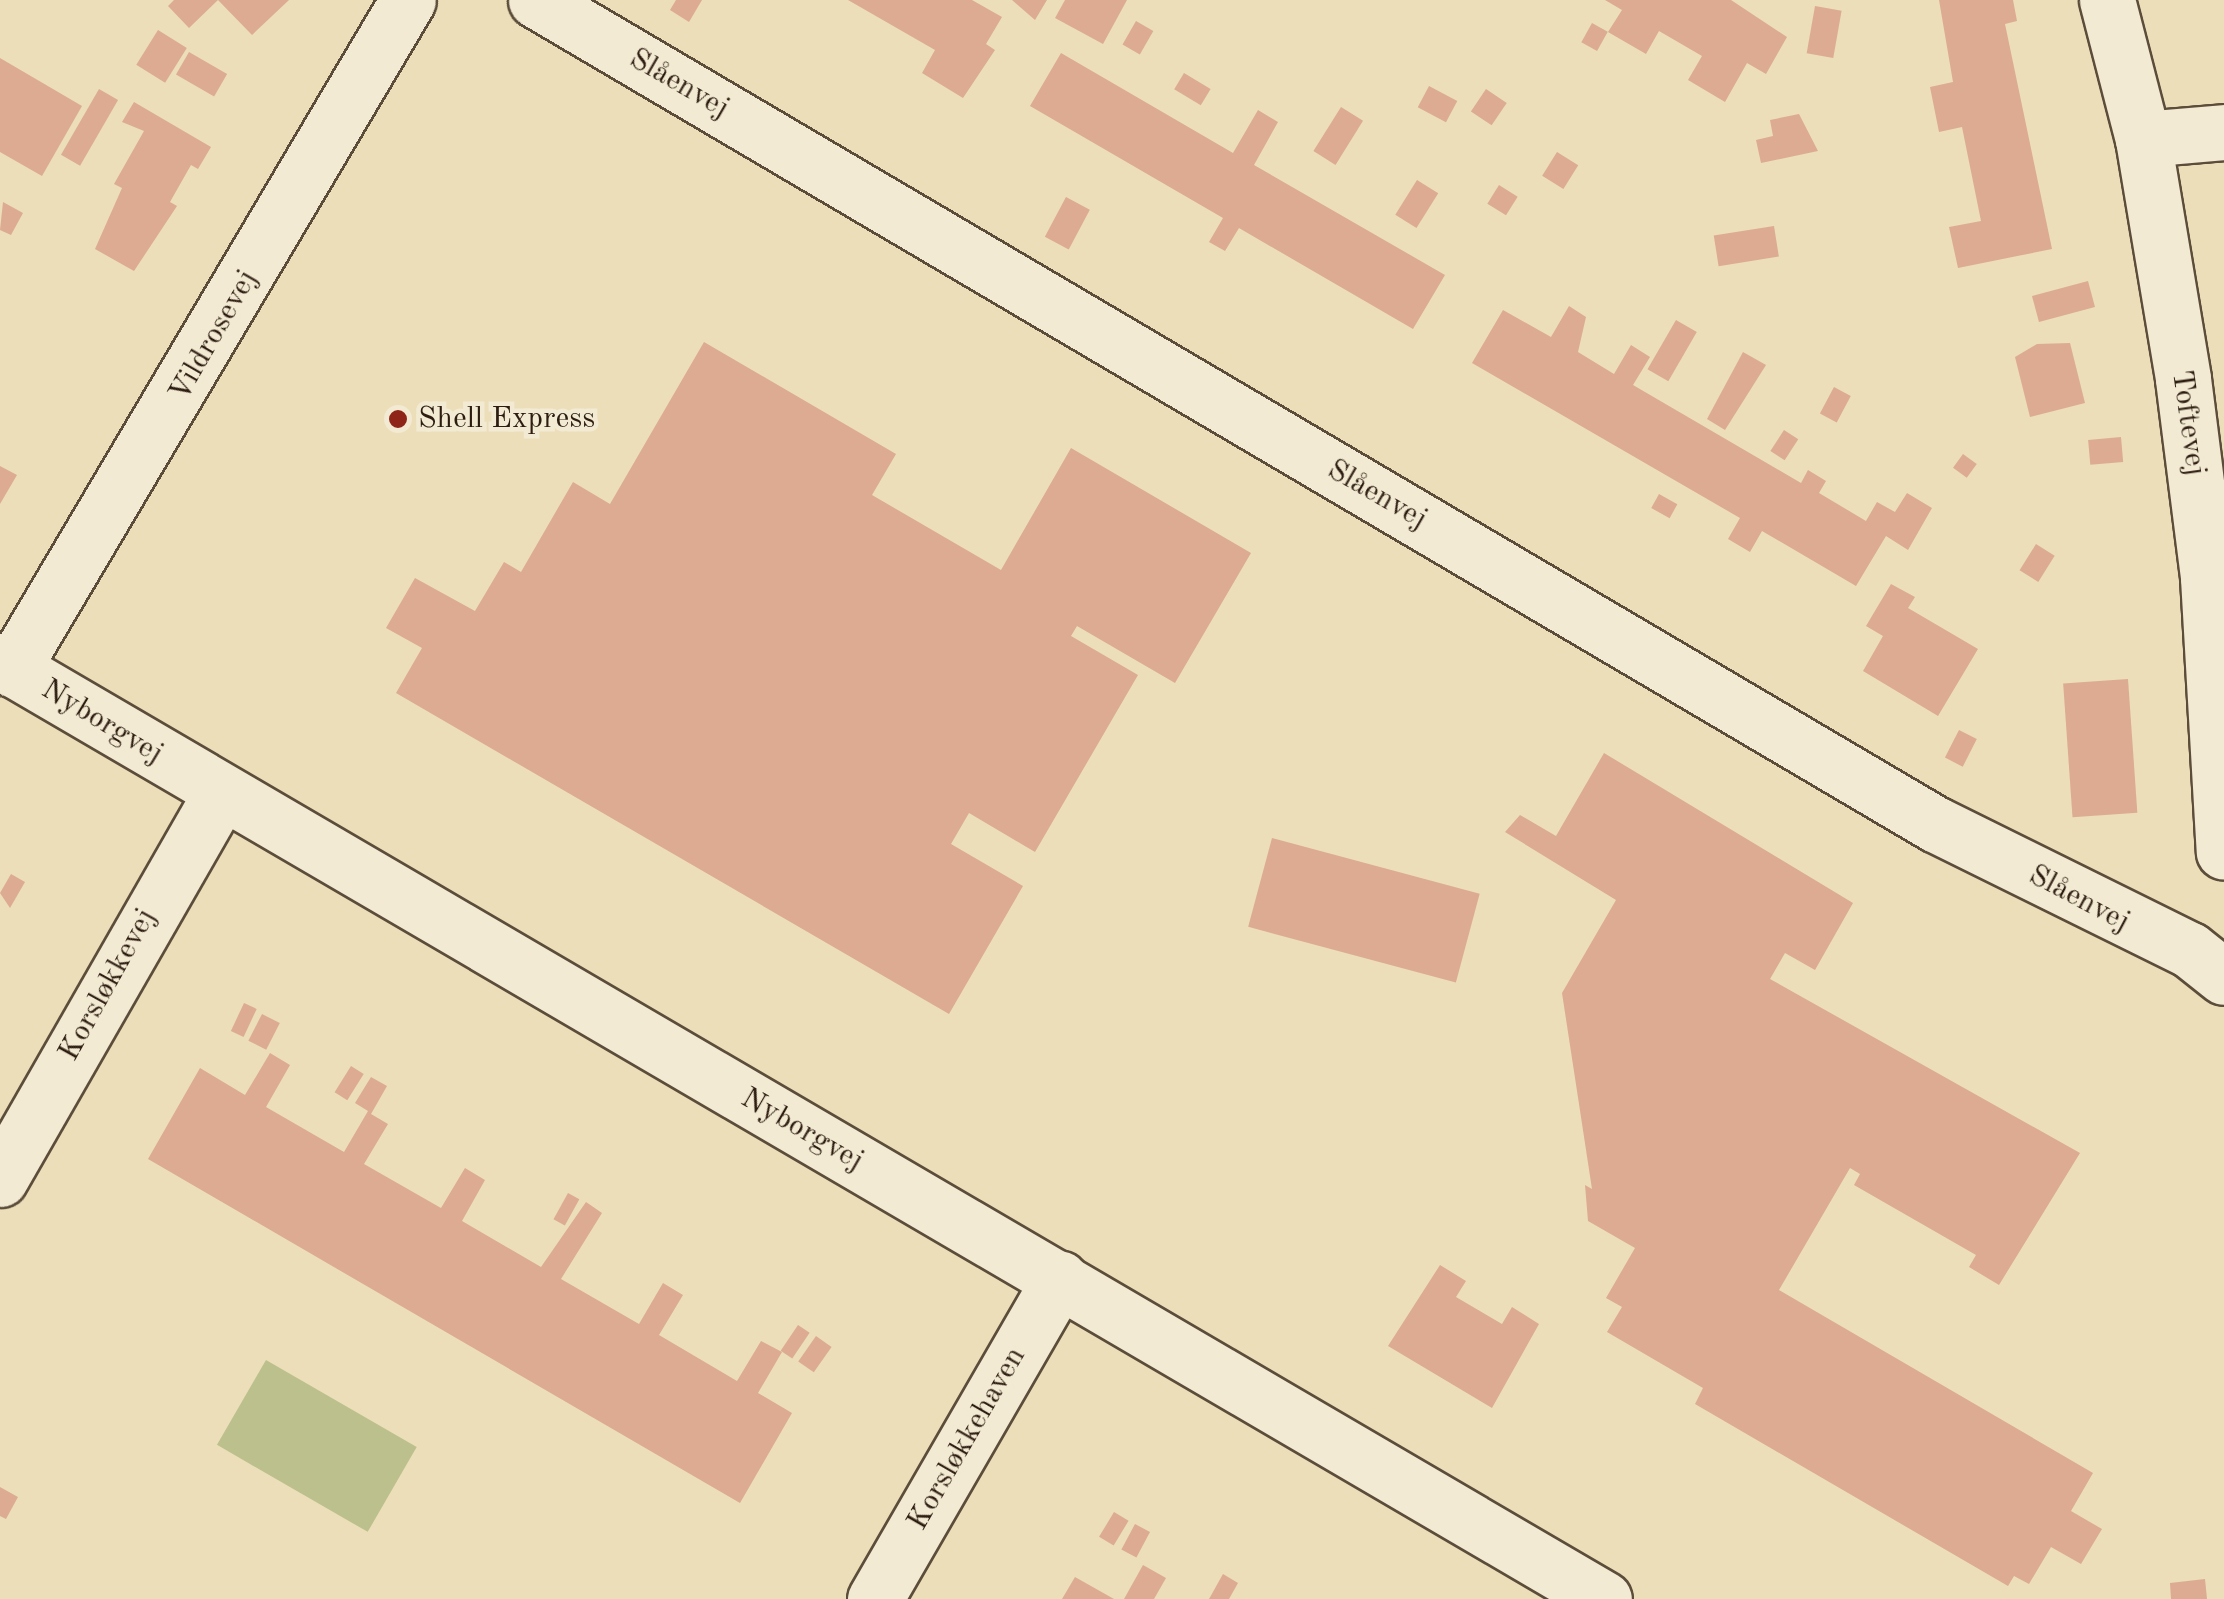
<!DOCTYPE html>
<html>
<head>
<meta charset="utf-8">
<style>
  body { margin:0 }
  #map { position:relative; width:2224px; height:1599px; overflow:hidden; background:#ebdeb9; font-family:"Old Standard TT",serif }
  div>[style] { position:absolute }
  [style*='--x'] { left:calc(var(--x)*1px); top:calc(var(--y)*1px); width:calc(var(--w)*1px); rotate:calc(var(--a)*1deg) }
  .green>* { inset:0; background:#bcc08c; transform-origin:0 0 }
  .building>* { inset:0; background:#ddab91; transform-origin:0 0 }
  .roads { filter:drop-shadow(2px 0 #5c4d3b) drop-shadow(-2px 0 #5c4d3b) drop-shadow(0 2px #5c4d3b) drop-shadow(0 -2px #5c4d3b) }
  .minor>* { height:55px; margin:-27.5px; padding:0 27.5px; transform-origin:27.5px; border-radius:27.5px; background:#f2ead2 }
  .tertiary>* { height:55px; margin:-27.5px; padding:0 27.5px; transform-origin:27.5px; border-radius:27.5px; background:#f2ead2 }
  .dots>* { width:28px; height:28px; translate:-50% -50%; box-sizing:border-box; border:5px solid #f2ead2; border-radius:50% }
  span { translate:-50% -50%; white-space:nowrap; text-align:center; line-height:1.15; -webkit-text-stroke:9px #f2ead2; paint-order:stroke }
  .street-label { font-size:30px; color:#2d1d11 }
  .poi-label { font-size:30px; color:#2d1d11 }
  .left { translate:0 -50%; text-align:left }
</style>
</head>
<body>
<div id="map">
  <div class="green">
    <i style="left:266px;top:1360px;width:174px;height:98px;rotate:30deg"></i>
  </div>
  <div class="building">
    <i style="clip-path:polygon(174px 0,289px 0,252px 35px,218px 0,189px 28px,168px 6px)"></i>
    <i style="clip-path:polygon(676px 0,702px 0,689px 22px,670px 10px)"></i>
    <i style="clip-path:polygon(848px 0,972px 0,1002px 17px,986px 44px,995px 50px,963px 98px,922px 73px,935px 50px)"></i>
    <i style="clip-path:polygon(1012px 0,1047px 0,1035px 20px)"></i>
    <i style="clip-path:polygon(1065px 0,1127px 0,1103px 44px,1055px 18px)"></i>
    <i style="clip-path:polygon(1605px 0,1731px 0,1787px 37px,1766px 74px,1747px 63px,1725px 102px,1688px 80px,1702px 56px,1659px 31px,1646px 54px,1608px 32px,1622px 10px)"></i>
    <i style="clip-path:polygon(1939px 0,2013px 0,2017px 21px,2005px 24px,2052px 249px,1958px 268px,1949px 227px,1981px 221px,1962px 127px,1939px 132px,1930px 87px,1953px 82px)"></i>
    <i style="left:1815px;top:6px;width:27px;height:48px;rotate:10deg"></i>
    <i style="left:1136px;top:21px;width:20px;height:27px;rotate:30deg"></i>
    <i style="left:1592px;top:23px;width:18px;height:22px;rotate:29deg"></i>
    <i style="left:158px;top:30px;width:34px;height:41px;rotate:32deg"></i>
    <i style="left:189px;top:52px;width:44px;height:26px;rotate:30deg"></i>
    <i style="clip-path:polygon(1061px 53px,1233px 153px,1258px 110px,1278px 122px,1254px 165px,1445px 275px,1413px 329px,1239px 228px,1225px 251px,1209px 242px,1223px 218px,1030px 106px)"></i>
    <i style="clip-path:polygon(0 58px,82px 106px,42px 176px,0 152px)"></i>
    <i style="left:1184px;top:73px;width:31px;height:19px;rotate:31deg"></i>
    <i style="left:1429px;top:86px;width:32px;height:24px;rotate:28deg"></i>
    <i style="left:99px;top:89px;width:22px;height:76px;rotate:30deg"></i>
    <i style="left:1486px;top:89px;width:25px;height:27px;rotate:34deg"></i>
    <i style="clip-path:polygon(134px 102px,211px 147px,198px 169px,191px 165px,170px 202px,177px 206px,134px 271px,95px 249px,122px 188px,114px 184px,144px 131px,122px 122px)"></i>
    <i style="left:1341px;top:107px;width:26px;height:52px;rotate:32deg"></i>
    <i style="clip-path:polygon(1799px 114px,1818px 151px,1761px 163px,1756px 140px,1773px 136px,1770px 120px)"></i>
    <i style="left:1557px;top:152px;width:25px;height:28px;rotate:32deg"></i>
    <i style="left:1417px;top:180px;width:25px;height:41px;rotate:32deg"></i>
    <i style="left:1499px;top:185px;width:22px;height:22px;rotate:32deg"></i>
    <i style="left:1066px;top:197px;width:27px;height:45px;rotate:28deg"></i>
    <i style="clip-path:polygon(3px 202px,23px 213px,11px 235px,0 230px)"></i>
    <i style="left:1774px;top:226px;width:31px;height:61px;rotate:81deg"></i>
    <i style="left:2088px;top:281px;width:27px;height:58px;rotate:75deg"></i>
    <i style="clip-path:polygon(1569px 306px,1586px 317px,1578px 352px,1614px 374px,1631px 345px,1650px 357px,1633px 385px,1801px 483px,1808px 470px,1826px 481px,1819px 493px,1866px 521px,1877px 502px,1895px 512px,1907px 493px,1932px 508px,1908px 550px,1886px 536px,1856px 586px,1762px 531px,1750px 552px,1728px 539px,1740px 518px,1472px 363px,1503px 310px,1551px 337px)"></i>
    <i style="left:1676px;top:320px;width:24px;height:57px;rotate:30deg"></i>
    <i style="clip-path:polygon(704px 342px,896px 454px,872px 495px,1001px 570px,1071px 448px,1251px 553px,1175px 683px,1077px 626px,1071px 636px,1138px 675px,1035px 852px,969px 813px,951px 844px,1023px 886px,949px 1014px,396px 693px,422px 648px,386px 628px,415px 578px,475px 611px,504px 562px,521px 572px,573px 482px,610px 504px)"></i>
    <i style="clip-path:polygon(2070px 343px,2085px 403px,2030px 417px,2015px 357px,2037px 344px)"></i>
    <i style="clip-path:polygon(1743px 352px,1766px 365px,1725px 430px,1707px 419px)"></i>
    <i style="left:1834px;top:387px;width:19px;height:30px;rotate:28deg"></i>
    <i style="left:1784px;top:430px;width:17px;height:25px;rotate:33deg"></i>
    <i style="left:2121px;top:437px;width:25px;height:33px;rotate:85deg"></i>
    <i style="left:1963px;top:454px;width:17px;height:17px;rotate:36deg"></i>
    <i style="clip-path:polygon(0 466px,17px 475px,0 504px)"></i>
    <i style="left:1659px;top:494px;width:21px;height:16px;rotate:29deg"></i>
    <i style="left:2036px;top:544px;width:22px;height:31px;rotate:32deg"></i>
    <i style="clip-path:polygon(1891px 584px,1915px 597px,1908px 608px,1978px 649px,1938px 716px,1863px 671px,1883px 636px,1866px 626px)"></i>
    <i style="left:2128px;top:679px;width:134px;height:65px;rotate:86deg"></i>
    <i style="left:1959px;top:730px;width:20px;height:31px;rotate:27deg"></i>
    <i style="clip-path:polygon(1604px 753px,1853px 903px,1815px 970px,1785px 953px,1770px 979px,2080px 1153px,1999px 1285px,1969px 1267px,1976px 1255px,1854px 1185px,1860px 1174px,1850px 1168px,1779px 1290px,2093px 1473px,2071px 1511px,2102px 1529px,2081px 1564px,2051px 1547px,2029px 1584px,2014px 1576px,2008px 1586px,1695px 1404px,1703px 1388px,1607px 1332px,1622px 1307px,1606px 1298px,1635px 1248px,1588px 1221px,1585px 1185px,1592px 1189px,1562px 993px,1616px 900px,1505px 832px,1520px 815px,1556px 836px)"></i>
    <i style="left:1272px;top:838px;width:215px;height:92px;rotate:15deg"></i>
    <i style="clip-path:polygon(11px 874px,25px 882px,10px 908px,0 893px)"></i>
    <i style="left:244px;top:1003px;width:14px;height:31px;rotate:25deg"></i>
    <i style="left:262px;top:1014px;width:20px;height:30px;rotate:27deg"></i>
    <i style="clip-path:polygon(270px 1053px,290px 1065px,266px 1107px,344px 1152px,368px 1111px,355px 1103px,371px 1077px,387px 1086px,371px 1114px,388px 1124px,364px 1164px,441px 1208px,465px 1168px,485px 1180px,462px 1221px,541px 1267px,586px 1202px,602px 1213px,561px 1279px,639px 1324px,663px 1283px,683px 1295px,659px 1335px,737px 1381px,761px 1341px,782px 1352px,758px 1393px,792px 1413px,740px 1503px,148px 1159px,200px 1068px,245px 1095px)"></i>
    <i style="left:351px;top:1066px;width:15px;height:31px;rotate:32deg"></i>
    <i style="left:568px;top:1193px;width:13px;height:30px;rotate:29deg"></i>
    <i style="clip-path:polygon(1440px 1265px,1466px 1281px,1456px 1297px,1502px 1324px,1512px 1307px,1539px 1324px,1492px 1408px,1388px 1346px)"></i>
    <i style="left:798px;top:1325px;width:14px;height:31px;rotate:34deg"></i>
    <i style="left:816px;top:1336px;width:19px;height:31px;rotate:35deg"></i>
    <i style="clip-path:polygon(0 1487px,18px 1497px,6px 1519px,0 1516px)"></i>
    <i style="left:1114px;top:1512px;width:17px;height:29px;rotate:31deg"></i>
    <i style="left:1135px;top:1524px;width:17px;height:29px;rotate:28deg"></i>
    <i style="clip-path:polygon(1143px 1565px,1166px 1578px,1154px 1599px,1124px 1599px)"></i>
    <i style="clip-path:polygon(1223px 1574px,1238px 1583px,1229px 1599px,1209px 1599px)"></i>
    <i style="clip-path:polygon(1075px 1577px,1114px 1599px,1062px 1599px)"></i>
    <i style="clip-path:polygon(2205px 1579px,2207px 1599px,2171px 1599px,2170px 1583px)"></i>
  </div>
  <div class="roads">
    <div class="minor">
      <i style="--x:536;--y:0;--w:1624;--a:30.5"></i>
      <i style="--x:1935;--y:824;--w:284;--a:26.3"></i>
      <i style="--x:2190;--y:950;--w:43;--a:38.5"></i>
      <i style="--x:2107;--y:0;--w:144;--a:75.5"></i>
      <i style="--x:2143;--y:139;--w:243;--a:80.5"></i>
      <i style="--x:2183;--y:379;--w:201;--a:82.8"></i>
      <i style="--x:2208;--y:578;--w:274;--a:86.7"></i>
      <i style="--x:2143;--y:139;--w:81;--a:-4.9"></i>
      <i style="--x:12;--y:669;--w:777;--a:-59.38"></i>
      <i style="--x:0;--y:1179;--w:445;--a:-60.2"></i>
      <i style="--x:875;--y:1599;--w:370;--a:-60"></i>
    </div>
    <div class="tertiary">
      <i style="--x:0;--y:661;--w:1858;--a:30.32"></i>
    </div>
  </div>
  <div class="dots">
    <i style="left:398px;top:419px;background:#8f2418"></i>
  </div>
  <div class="street-label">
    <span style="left:679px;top:84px;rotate:30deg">Slåenvej</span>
    <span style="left:214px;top:336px;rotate:-60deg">Vildrosevej</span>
    <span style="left:2188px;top:423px;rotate:82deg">Toftevej</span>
    <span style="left:1377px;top:495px;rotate:30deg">Slåenvej</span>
    <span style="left:102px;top:722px;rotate:31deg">Nyborgvej</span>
    <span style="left:2079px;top:899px;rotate:28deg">Slåenvej</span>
    <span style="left:108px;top:985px;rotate:-61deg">Korsløkkevej</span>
    <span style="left:802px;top:1130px;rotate:30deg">Nyborgvej</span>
    <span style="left:967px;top:1439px;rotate:-60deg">Korsløkkehaven</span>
  </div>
  <div class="poi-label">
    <span class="left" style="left:418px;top:419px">Shell Express</span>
  </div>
</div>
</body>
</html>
